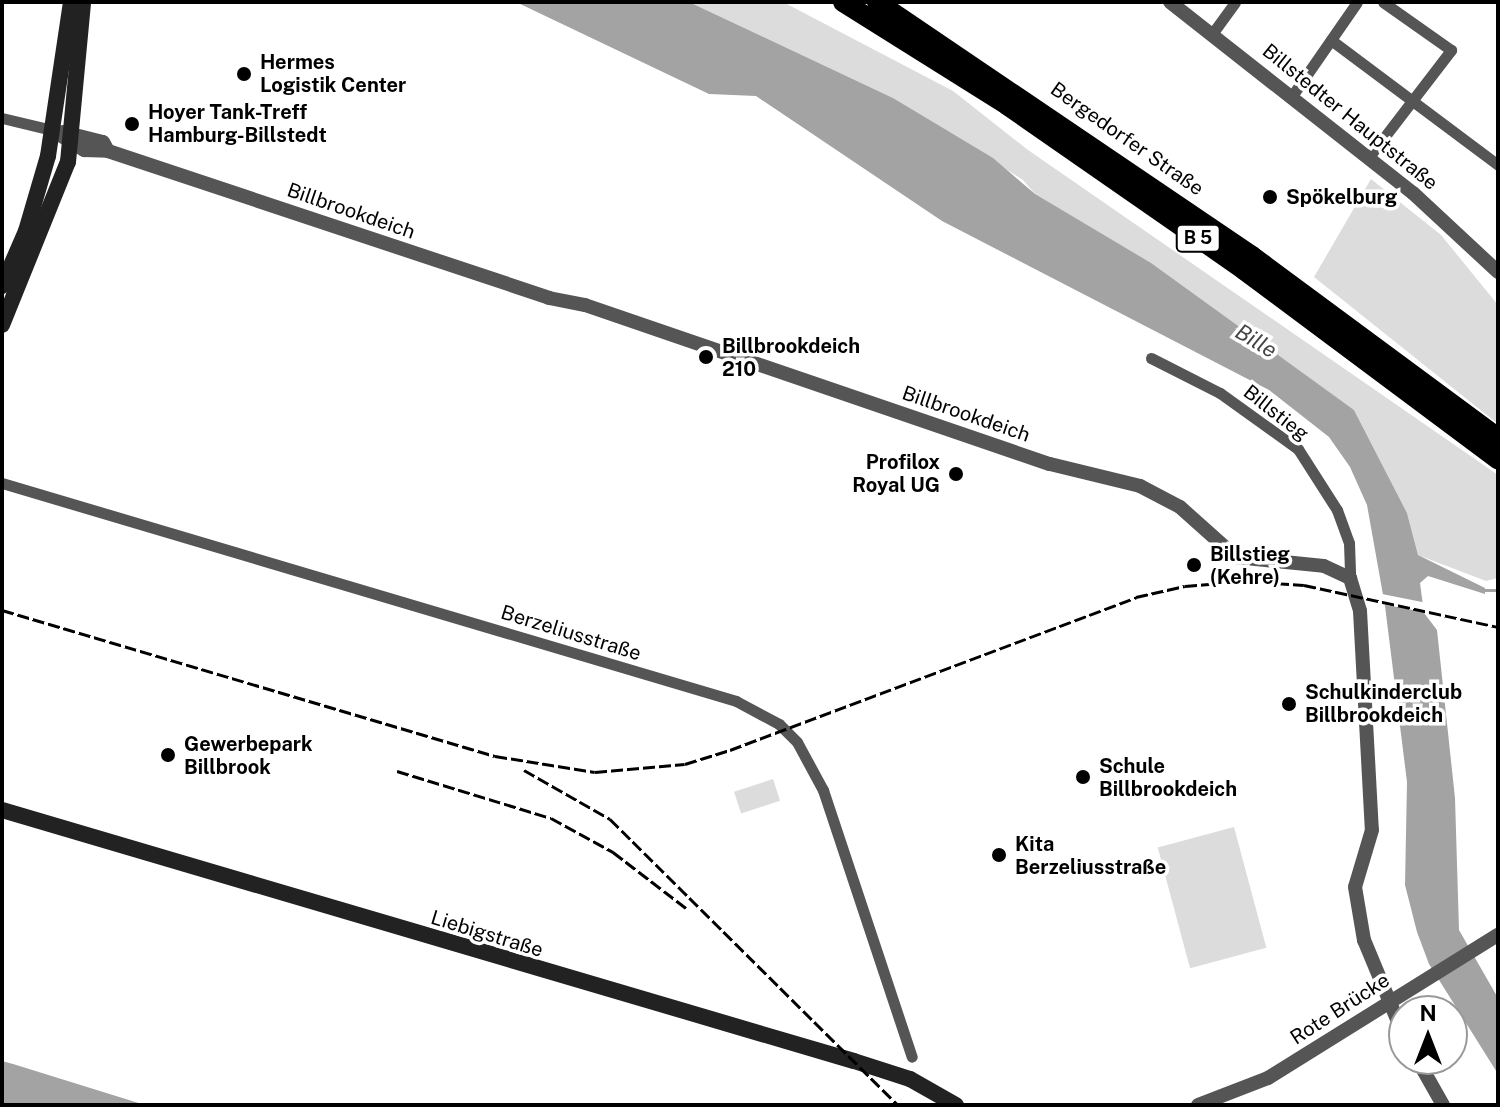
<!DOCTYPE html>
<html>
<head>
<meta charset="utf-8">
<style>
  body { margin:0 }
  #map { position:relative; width:1500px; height:1107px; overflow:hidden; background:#fff; font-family:"Public Sans",sans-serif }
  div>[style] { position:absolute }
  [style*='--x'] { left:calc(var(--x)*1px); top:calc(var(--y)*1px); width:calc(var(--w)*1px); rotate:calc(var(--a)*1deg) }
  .green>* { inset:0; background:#dcdcdc; transform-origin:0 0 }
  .water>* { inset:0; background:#a3a3a3 }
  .pier>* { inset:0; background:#fff }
  .stream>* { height:3px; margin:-1.5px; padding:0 1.5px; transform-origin:1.5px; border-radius:1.5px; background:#a3a3a3 }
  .minor>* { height:11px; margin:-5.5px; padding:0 5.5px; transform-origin:5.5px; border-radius:5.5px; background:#555 }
  .tertiary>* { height:14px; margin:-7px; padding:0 7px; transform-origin:7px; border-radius:7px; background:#555 }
  .secondary>* { height:16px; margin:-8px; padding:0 8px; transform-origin:8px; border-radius:8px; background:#222 }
  .trunk>* { height:20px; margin:-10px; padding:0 10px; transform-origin:10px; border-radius:10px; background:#000 }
  .rail>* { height:3px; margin-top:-1.5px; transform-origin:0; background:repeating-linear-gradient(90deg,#000 0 12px,transparent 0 16px) }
  .dots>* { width:22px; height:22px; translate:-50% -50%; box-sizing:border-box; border:4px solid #fff; border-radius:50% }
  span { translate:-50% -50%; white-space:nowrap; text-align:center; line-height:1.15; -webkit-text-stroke:7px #fff; paint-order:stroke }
  .shield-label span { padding:2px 6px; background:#fff; border:2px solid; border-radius:6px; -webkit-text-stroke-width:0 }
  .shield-label { font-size:18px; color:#000; font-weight:700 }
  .poi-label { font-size:20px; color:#000; font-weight:700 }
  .left { translate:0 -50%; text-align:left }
  .right { translate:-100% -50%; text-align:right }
  .street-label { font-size:20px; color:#000 }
  .water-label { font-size:22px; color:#444; font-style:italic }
  .frame { position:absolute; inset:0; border:4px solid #000; pointer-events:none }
  .north { position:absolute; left:1388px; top:995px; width:80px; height:80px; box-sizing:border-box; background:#fff; border:2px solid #999; border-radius:50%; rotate:0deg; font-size:22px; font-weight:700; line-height:32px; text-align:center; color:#000 }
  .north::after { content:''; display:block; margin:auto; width:28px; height:36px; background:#000; clip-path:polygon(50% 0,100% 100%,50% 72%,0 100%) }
</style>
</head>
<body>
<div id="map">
  <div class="green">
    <i style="clip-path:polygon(689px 2px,783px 2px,953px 91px,1028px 150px,1498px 475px,1498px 578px,1486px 581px,1418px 555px,1407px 513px,1354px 410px,1035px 194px,1023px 180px,893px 98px)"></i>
    <i style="clip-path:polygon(1371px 179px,1441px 235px,1498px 305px,1498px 424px,1314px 277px)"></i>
    <i style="left:773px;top:779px;width:23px;height:41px;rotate:72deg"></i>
    <i style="left:1234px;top:827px;width:125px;height:79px;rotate:75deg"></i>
  </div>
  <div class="water">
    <i style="clip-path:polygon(516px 2px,689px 2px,893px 98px,993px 158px,1035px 194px,1151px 263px,1354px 410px,1407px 513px,1418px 555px,1485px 588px,1485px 594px,1428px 576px,1420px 583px,1424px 613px,1437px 630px,1455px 798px,1459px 930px,1498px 998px,1498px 1074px,1429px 964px,1417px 932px,1405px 885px,1407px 782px,1385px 606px,1367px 505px,1350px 467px,1329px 437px,1269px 390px,942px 221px,756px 96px,709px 94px)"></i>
    <i style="clip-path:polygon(2px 1061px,13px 1064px,145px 1105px,2px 1105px)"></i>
  </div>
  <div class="pier">
    <i style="clip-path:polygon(1377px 593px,1427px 603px,1430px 613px,1380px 604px)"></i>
  </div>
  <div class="stream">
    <i style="--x:1483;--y:590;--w:15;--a:0"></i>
  </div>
  <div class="minor">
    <i style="--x:1212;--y:34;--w:39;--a:-54"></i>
    <i style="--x:1331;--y:40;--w:209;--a:36.8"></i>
    <i style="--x:1292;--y:96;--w:114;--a:-55.3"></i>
    <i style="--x:2;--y:118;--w:51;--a:13.5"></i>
    <i style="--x:1369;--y:157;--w:135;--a:-52.5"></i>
    <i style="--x:1451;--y:50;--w:83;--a:-144.8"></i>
    <i style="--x:1151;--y:358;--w:77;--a:26.9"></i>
    <i style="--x:1220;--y:393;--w:96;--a:35.7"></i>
    <i style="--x:1298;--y:449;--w:72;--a:57.4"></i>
    <i style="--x:1337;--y:510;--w:35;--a:70"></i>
    <i style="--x:1349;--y:543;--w:35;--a:88"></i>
    <i style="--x:2;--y:483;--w:766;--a:16.54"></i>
    <i style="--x:736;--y:701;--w:49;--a:28.1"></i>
    <i style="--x:779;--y:724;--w:25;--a:45"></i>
    <i style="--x:797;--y:742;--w:55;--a:61.6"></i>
    <i style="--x:823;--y:790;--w:281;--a:71.6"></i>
  </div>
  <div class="tertiary">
    <i style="--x:1170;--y:2;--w:309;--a:38.2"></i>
    <i style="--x:1413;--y:193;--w:116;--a:42.9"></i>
    <i style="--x:52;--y:130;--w:38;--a:32"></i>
    <i style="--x:84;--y:150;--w:24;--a:2"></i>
    <i style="--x:108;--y:151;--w:465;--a:18.4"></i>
    <i style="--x:549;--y:298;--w:37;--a:11"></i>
    <i style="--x:585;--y:305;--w:491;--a:18.9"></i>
    <i style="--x:1050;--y:464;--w:93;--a:13.7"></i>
    <i style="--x:1140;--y:486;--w:45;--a:27.7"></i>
    <i style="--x:1180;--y:507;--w:75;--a:41.8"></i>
    <i style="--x:1236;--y:557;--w:88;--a:5.8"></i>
    <i style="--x:1324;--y:566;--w:29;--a:25"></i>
    <i style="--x:1350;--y:578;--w:34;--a:73"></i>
    <i style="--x:1360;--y:611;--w:219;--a:86.9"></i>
    <i style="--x:1372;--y:830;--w:59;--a:106.6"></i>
    <i style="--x:1355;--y:887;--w:54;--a:80.4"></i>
    <i style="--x:1364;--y:940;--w:104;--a:67.4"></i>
    <i style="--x:63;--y:132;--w:41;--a:14"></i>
    <i style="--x:103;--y:142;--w:10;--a:61"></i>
    <i style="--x:1417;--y:1059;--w:53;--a:60.5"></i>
    <i style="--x:1198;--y:1105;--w:75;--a:-21.1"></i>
    <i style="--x:1268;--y:1078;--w:271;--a:-31.9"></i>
  </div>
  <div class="secondary">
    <i style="--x:2;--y:286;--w:60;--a:-66.4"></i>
    <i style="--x:26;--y:231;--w:78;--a:-73.7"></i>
    <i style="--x:48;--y:156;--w:156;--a:-81.5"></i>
    <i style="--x:2;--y:325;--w:176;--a:-68"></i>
    <i style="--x:68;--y:162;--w:161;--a:-84.6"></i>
    <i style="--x:2;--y:810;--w:888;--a:16.42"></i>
    <i style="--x:854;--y:1061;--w:59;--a:17.8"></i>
    <i style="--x:910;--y:1079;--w:53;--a:29.5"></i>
  </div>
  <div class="trunk">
    <i style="--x:843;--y:2;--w:194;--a:32.1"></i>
    <i style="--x:1007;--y:105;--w:289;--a:34.8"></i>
    <i style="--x:1244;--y:270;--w:317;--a:36.7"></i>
    <i style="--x:877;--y:2;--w:453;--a:34.1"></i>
    <i style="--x:1252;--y:256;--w:306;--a:36.5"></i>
  </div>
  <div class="rail">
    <i style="--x:2;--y:610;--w:514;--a:16.5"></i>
    <i style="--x:495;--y:756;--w:101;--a:9.1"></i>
    <i style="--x:595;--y:772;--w:90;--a:-5.1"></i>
    <i style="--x:685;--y:764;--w:47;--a:-17.3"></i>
    <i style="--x:730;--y:750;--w:434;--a:-20.6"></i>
    <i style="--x:1136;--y:597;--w:50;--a:-12.7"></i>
    <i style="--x:1185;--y:586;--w:60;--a:-4.8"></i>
    <i style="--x:1245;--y:581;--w:59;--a:3.9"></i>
    <i style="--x:1304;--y:585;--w:198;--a:12.2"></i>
    <i style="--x:524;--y:770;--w:99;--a:29.7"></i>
    <i style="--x:610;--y:819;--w:406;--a:44.8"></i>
    <i style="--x:397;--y:771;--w:161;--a:17"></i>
    <i style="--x:551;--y:818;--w:71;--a:28.7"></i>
    <i style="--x:613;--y:852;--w:92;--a:37.5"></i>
  </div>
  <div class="dots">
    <i style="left:244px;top:74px;background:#000"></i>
    <i style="left:132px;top:124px;background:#000"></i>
    <i style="left:1270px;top:197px;background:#000"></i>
    <i style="left:706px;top:357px;background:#000"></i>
    <i style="left:956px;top:474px;background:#000"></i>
    <i style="left:1194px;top:565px;background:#000"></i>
    <i style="left:1289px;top:704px;background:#000"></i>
    <i style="left:168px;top:755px;background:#000"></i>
    <i style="left:1083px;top:777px;background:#000"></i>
    <i style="left:999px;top:855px;background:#000"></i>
  </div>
  <div class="shield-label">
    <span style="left:1198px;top:238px">B 5</span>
  </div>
  <div class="poi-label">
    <span class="left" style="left:260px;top:74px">Hermes<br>Logistik Center</span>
    <span class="left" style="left:148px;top:124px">Hoyer Tank-Treff<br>Hamburg-Billstedt</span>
    <span class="left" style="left:1286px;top:197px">Spökelburg</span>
    <span class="left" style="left:722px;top:358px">Billbrookdeich<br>210</span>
    <span class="right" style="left:940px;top:474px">Profilox<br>Royal UG</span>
    <span class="left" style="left:1210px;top:566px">Billstieg<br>(Kehre)</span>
    <span class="left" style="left:1305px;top:704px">Schulkinderclub<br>Billbrookdeich</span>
    <span class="left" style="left:184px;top:756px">Gewerbepark<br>Billbrook</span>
    <span class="left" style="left:1099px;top:778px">Schule<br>Billbrookdeich</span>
    <span class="left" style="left:1015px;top:856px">Kita<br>Berzeliusstraße</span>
  </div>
  <div class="street-label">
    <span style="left:1350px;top:117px;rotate:39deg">Billstedter Hauptstraße</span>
    <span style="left:1127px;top:139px;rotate:35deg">Bergedorfer Straße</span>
    <span style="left:351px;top:211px;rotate:19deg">Billbrookdeich</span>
    <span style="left:1276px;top:413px;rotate:38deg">Billstieg</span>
    <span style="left:966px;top:414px;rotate:19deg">Billbrookdeich</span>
    <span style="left:571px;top:633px;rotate:17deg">Berzeliusstraße</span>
    <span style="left:487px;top:934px;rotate:17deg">Liebigstraße</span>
    <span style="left:1340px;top:1009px;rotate:-33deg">Rote Brücke</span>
  </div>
  <div class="water-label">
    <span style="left:1256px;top:341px;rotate:31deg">Bille</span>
  </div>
  <div class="frame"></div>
  <div class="north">N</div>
</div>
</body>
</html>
